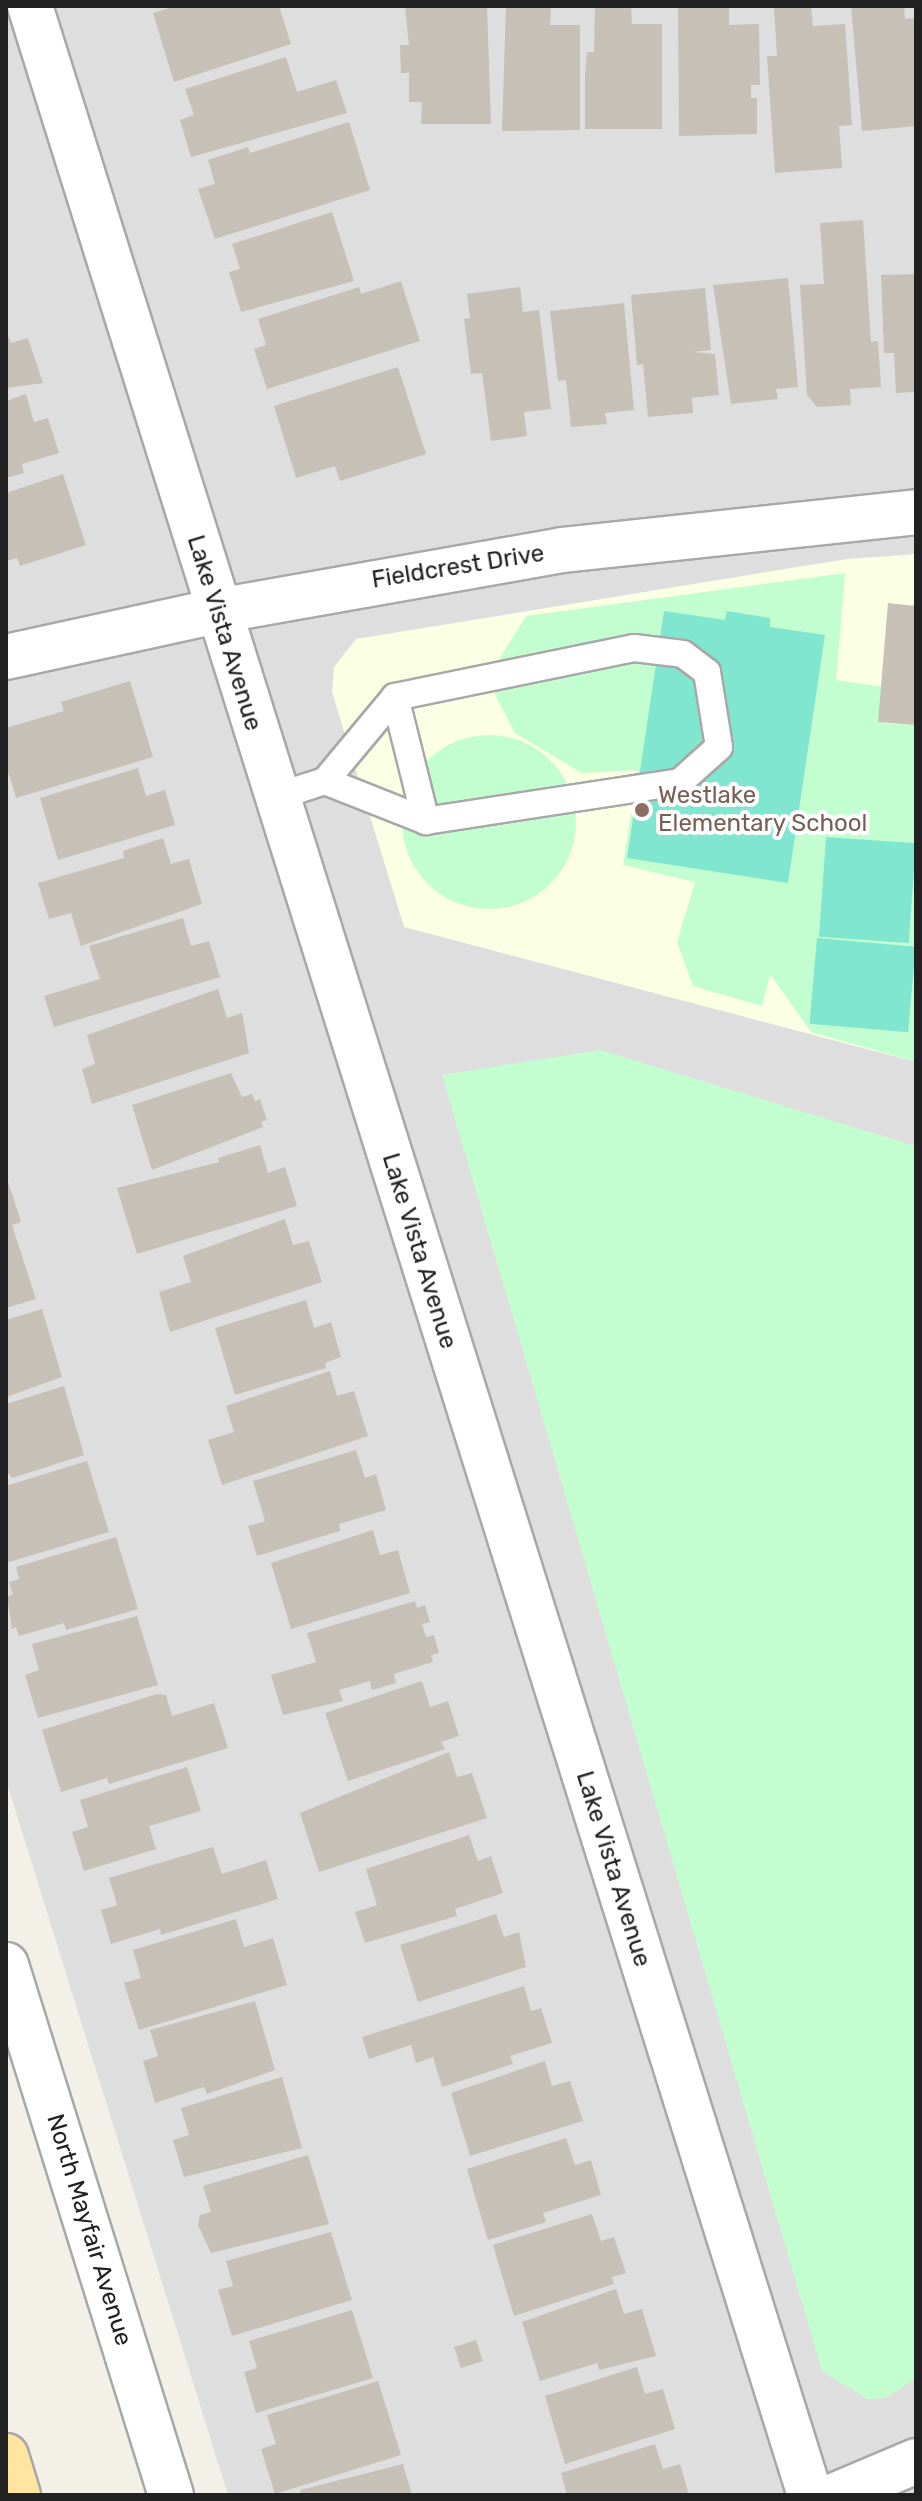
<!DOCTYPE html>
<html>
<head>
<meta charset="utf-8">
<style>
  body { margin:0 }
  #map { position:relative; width:922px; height:2501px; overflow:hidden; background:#f2f0e7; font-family:Rubik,sans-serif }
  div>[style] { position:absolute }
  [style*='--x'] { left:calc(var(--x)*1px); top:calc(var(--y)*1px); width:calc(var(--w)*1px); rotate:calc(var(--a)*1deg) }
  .residential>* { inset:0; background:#dfdede }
  .education>* { inset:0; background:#fbffe3 }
  .park>* { inset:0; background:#c3fed1 }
  .round { border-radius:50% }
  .pitch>* { inset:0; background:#80e6cf; transform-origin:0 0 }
  .building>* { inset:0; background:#c7c0b6; transform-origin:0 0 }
  .roads { filter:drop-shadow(2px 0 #a8a8a8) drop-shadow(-2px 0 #a8a8a8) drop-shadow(0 2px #a8a8a8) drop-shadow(0 -2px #a8a8a8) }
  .service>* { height:26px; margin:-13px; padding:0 13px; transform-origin:13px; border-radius:13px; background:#fff }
  .minor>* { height:44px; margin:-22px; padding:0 22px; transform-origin:22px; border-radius:22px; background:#fff }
  .primary>* { height:44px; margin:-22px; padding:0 22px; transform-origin:22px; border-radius:22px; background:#ffe59f }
  .dots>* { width:22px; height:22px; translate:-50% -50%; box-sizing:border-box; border:4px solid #fff; border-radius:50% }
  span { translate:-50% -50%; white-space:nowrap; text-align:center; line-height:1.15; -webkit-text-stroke:8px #fff; paint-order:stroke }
  .street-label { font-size:24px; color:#212121 }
  .education-label { font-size:24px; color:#785e54 }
  .left { translate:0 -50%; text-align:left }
  .frame { position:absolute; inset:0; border:8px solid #212121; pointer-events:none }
</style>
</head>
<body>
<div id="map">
  <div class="residential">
    <i style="clip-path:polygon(6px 6px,916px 6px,916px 2495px,228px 2495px,6px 1780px)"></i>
  </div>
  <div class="education">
    <i style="clip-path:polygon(916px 554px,916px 1062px,404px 927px,332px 692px,334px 667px,356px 639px,847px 559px)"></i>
  </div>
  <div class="park">
    <i style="clip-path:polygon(845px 573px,836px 680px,884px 687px,882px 723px,916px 725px,916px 1062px,811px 1032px,770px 974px,762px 1006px,693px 986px,677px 942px,695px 882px,623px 865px,638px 770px,582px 773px,515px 733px,487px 679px,526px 616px)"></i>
    <i class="round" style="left:402px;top:735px;width:174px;height:174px"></i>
    <i style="clip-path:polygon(600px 1050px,916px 1146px,916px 2378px,886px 2398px,867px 2399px,822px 2371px,442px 1075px)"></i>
  </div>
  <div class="pitch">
    <i style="clip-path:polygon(664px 611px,725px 620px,727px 611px,770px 618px,770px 627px,825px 635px,788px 883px,627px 858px)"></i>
    <i style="left:826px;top:837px;width:90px;height:100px;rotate:4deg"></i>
    <i style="left:817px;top:938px;width:99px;height:86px;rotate:5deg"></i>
  </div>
  <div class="building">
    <i style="clip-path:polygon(176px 6px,279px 6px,291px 44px,174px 82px,153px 13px)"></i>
    <i style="clip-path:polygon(405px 6px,487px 6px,491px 124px,421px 124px,422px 102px,409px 102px,409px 73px,401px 73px,400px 45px,409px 45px)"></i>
    <i style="clip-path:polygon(506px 6px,551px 6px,550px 25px,580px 25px,580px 130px,502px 131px)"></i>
    <i style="clip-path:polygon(595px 6px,631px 6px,632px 24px,662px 24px,662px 129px,585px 129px,585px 74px,587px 52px,594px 52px)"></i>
    <i style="clip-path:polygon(811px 6px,813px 26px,845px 24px,852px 125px,839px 126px,842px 168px,775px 173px,767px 56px,777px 56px,774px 7px)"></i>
    <i style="clip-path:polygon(851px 6px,904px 6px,905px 19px,916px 18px,916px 126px,862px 131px)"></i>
    <i style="clip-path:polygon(678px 8px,729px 8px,729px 25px,759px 24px,760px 85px,751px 85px,751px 98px,757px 98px,757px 134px,679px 136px)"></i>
    <i style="clip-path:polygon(286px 57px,297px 92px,336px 80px,347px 113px,191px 157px,180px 120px,194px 115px,185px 89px)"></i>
    <i style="clip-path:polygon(349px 122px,370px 190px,215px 239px,198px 189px,215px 184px,208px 160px,248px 147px,250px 153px)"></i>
    <i style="clip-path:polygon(332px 212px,354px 281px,241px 312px,229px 272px,240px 269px,232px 244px)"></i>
    <i style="clip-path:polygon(863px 220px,871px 342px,878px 341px,881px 387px,850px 389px,851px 405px,817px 407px,807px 395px,800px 285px,824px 284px,820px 223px)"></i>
    <i style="clip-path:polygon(916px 274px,916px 392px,896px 393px,894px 353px,884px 353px,881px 275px)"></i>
    <i style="clip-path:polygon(788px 278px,798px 387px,776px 389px,778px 399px,731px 404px,713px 285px)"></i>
    <i style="clip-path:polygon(401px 281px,420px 341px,267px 389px,254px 349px,266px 345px,258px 319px,359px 287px,361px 294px)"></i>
    <i style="clip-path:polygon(520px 287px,523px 312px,539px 310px,551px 409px,524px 412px,527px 436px,491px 441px,482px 373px,471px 374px,464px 319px,470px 318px,467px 294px)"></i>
    <i style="clip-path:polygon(705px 288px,711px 350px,693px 352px,715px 354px,719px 395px,692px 398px,693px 413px,648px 417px,643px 364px,637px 365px,631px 295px)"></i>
    <i style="clip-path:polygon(624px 303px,634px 410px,605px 413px,607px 424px,571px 427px,566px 380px,558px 381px,550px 311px)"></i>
    <i style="clip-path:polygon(6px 330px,11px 343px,28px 338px,43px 383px,6px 388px)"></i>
    <i style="clip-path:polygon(398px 367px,426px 454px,340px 481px,335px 466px,296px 478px,274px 406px)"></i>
    <i style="clip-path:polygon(26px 394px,34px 422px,48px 418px,59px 453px,22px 464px,24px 473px,6px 478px,6px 401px)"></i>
    <i style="clip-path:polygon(63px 474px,86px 545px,20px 566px,17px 558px,6px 561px,6px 493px)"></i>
    <i style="clip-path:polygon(888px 603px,916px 606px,916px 725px,878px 722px)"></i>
    <i style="clip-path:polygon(130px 681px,153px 757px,16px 798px,6px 765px,6px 728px,64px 711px,61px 702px)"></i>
    <i style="clip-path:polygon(138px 768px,146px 796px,165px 790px,175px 825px,58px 860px,40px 798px)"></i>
    <i style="clip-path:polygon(163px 838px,171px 864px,189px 859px,202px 904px,81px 946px,71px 913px,49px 919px,38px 883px,124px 858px,123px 851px)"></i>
    <i style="clip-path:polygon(183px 918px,191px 946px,209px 941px,220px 977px,54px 1027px,44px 996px,100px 979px,89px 946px)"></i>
    <i style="clip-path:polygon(218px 989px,227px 1018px,242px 1013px,249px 1053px,92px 1104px,82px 1069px,95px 1064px,87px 1035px)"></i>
    <i style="clip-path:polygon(231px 1073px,242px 1097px,252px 1094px,255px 1101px,260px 1099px,267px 1120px,261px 1122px,263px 1127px,152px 1170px,132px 1105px)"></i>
    <i style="clip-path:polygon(260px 1145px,268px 1173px,285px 1167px,297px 1206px,137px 1254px,117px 1188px,219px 1162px,218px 1158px)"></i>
    <i style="clip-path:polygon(6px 1175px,21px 1222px,12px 1225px,36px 1299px,6px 1308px)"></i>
    <i style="clip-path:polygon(285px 1219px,293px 1245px,309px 1241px,322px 1282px,170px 1332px,159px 1292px,191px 1282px,183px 1256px)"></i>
    <i style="clip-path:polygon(306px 1300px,314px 1328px,331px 1322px,341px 1357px,325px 1363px,326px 1368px,235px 1395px,215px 1328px)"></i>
    <i style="clip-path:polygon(42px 1309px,62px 1377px,6px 1397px,6px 1320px)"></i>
    <i style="clip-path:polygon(330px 1371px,337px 1396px,354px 1391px,368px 1436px,222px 1485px,208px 1440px,234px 1432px,226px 1406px)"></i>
    <i style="clip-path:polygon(64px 1386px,84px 1455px,12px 1478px,6px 1470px,6px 1404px)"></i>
    <i style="clip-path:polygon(356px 1450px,365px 1478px,376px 1474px,386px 1510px,339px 1524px,340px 1531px,257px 1556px,248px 1526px,265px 1521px,253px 1481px)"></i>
    <i style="clip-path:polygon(87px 1461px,109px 1532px,6px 1563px,6px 1486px)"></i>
    <i style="clip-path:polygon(373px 1530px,380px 1555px,398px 1550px,410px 1593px,291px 1629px,271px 1563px)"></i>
    <i style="clip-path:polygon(116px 1537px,138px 1609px,66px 1630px,64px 1623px,19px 1636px,16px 1627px,12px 1629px,7px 1596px,13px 1595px,9px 1582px,19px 1579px,16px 1567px)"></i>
    <i style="clip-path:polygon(415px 1601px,417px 1608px,425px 1605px,430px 1622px,422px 1624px,426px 1637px,434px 1635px,439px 1653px,431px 1655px,433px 1662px,394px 1674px,396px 1683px,372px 1690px,370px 1681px,339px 1690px,343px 1701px,283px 1715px,271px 1675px,316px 1662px,307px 1633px)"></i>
    <i style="clip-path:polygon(137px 1616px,158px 1685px,38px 1718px,25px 1675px,39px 1670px,32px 1644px)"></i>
    <i style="clip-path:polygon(422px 1681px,430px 1707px,448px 1701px,459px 1736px,441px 1742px,445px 1749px,348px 1781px,325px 1713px)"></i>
    <i style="clip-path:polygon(157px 1694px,166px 1695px,172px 1716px,214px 1703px,228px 1748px,109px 1784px,107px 1778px,61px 1792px,42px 1730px)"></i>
    <i style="clip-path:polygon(449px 1752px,457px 1777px,472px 1773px,487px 1818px,319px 1872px,300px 1813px)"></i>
    <i style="clip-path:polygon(187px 1767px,201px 1811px,149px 1826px,156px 1849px,84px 1871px,72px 1832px,88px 1827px,80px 1800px)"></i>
    <i style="clip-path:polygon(469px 1835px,478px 1861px,491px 1856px,503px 1893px,455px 1909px,457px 1916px,365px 1943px,355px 1912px,377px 1905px,366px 1869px)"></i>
    <i style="clip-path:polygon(213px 1847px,222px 1874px,266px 1860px,278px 1899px,161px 1935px,160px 1929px,111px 1944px,101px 1910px,117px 1905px,109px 1878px)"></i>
    <i style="clip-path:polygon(496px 1914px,504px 1937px,519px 1932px,526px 1967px,418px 2002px,400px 1945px)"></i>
    <i style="clip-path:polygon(236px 1919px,244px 1947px,273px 1938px,287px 1985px,139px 2030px,124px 1983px,141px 1978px,133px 1950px)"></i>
    <i style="clip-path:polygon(524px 1986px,531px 2011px,541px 2008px,552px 2043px,510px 2056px,513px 2064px,442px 2087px,433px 2057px,416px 2063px,411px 2045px,369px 2059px,362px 2037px)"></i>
    <i style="clip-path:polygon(255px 2001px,275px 2070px,207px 2094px,204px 2087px,155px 2103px,143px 2061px,158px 2056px,150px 2030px)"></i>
    <i style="clip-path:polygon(545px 2061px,552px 2086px,570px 2081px,583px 2121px,470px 2156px,451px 2093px)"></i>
    <i style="clip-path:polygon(282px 2077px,302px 2148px,184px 2177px,173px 2140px,189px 2135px,181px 2108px)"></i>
    <i style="clip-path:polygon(566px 2138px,575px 2165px,591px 2160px,601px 2195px,543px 2213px,546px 2222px,488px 2240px,467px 2169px)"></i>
    <i style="clip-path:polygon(308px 2155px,329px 2224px,211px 2253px,198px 2225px,200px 2215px,211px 2212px,203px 2186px)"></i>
    <i style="clip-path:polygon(592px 2214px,601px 2241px,614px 2237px,626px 2273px,612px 2277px,614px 2284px,514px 2316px,493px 2245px)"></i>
    <i style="clip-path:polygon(331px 2232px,352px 2300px,232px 2336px,218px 2290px,233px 2286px,226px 2261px)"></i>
    <i style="clip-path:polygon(616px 2289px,624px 2314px,642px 2309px,656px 2356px,599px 2370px,597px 2363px,540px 2381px,522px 2322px)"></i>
    <i style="clip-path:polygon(352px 2310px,373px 2378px,256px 2413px,244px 2372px,257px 2368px,249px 2341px)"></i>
    <i style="left:476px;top:2340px;width:22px;height:23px;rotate:72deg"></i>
    <i style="clip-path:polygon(637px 2367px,645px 2394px,663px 2389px,675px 2429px,565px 2464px,545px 2396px)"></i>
    <i style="clip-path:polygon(378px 2381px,401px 2455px,275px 2494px,261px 2449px,276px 2444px,267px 2415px)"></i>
    <i style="clip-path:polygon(655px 2444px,663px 2469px,680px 2464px,689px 2495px,567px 2495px,561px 2473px)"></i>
    <i style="clip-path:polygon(403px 2464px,412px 2495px,302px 2495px,300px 2490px)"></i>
  </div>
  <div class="roads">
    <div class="service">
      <i style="--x:395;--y:697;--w:128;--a:76"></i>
      <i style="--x:275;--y:797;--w:52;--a:-17.7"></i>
      <i style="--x:325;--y:781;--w:109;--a:-50.2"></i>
      <i style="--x:395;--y:697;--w:244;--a:-11.6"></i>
      <i style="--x:634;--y:648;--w:49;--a:7"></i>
      <i style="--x:683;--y:654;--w:30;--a:37"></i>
      <i style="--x:707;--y:672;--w:76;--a:80.9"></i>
      <i style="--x:719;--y:747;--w:52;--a:138.1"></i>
      <i style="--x:680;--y:782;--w:257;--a:171.3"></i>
      <i style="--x:426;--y:821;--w:109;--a:-158.4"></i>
    </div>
    <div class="minor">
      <i style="--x:30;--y:6;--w:2608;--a:72.6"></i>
      <i style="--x:6;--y:657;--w:216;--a:-12.3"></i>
      <i style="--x:217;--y:611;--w:350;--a:-10"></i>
      <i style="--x:562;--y:550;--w:356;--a:-6.1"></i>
      <i style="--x:6;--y:1965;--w:555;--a:72.71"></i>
      <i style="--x:836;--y:2495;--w:87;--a:-23"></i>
    </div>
    <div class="primary">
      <i style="--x:6;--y:2456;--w:41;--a:72.9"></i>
    </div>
  </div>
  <div class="dots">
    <i style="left:642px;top:810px;background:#8d6e63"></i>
  </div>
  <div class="street-label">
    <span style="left:458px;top:567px;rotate:-9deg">Fieldcrest Drive</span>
    <span style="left:224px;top:633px;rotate:73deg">Lake Vista Avenue</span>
    <span style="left:419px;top:1251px;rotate:73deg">Lake Vista Avenue</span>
    <span style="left:613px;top:1869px;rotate:73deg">Lake Vista Avenue</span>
    <span style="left:89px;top:2230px;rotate:73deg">North Mayfair Avenue</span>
  </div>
  <div class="education-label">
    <span class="left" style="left:658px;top:810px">Westlake<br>Elementary School</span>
  </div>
  <div class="frame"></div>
</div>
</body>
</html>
